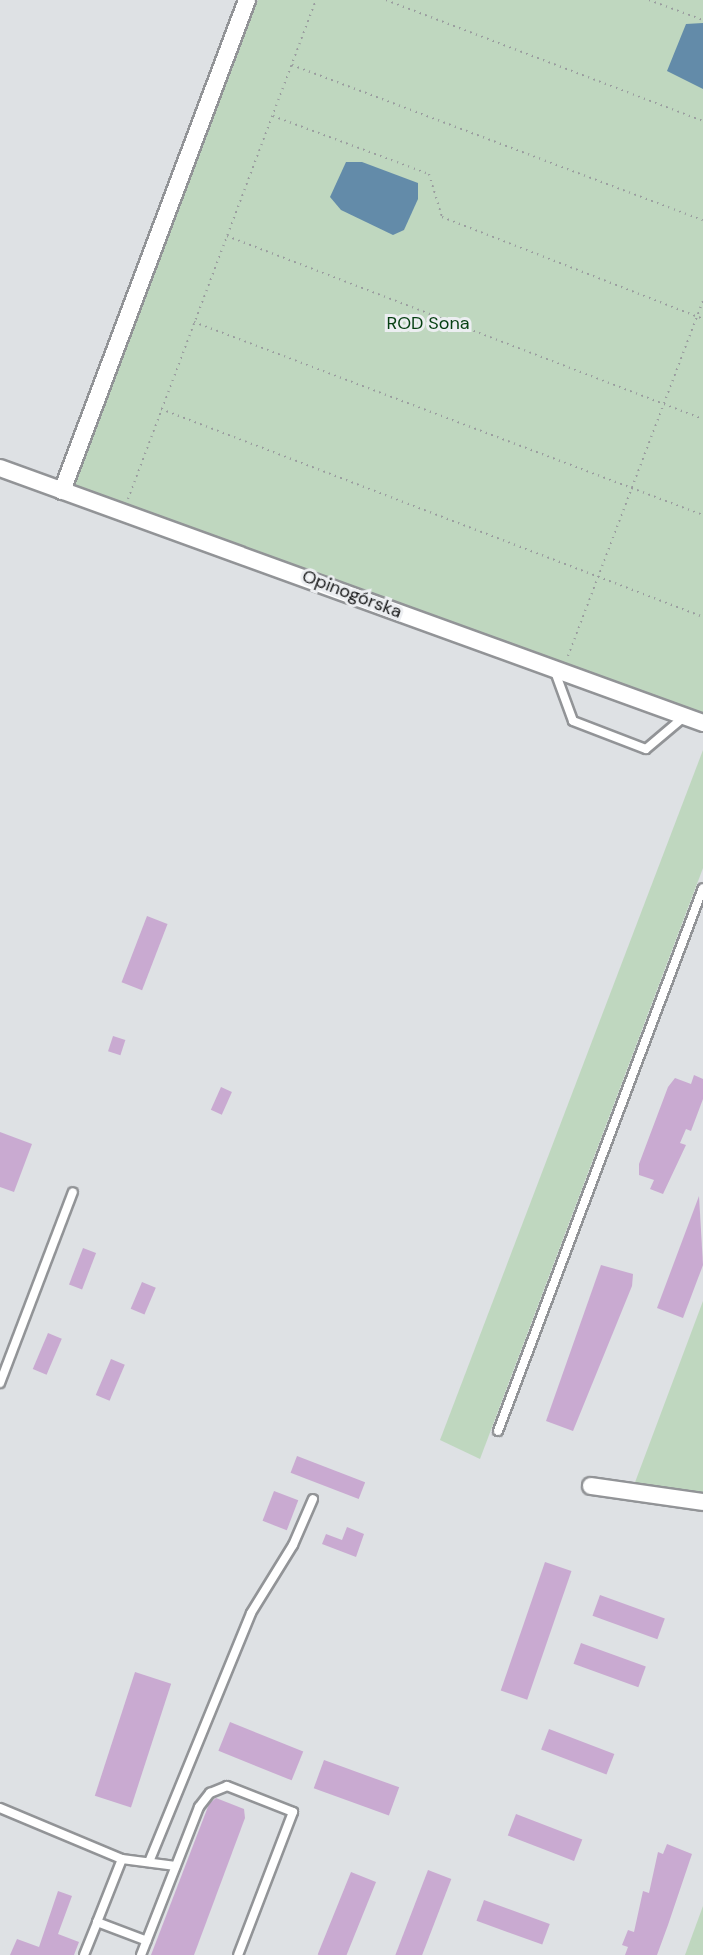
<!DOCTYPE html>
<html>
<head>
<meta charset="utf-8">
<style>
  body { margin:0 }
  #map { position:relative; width:703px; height:1955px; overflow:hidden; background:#dee1e4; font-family:"DM Sans",sans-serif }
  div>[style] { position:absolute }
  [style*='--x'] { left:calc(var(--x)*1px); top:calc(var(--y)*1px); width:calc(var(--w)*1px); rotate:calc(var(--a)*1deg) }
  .green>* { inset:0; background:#bfd7bf }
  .water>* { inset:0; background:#638ba9 }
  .building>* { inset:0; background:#c9aad1; transform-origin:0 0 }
  .path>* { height:2px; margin-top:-1px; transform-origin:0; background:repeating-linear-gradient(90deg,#9a9d9f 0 1.5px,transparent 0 6px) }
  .roads { filter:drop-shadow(2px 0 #929497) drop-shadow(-2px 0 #929497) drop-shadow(0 2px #929497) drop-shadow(0 -2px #929497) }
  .service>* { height:8px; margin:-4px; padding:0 4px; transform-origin:4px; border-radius:4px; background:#fff }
  .minor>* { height:16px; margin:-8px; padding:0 8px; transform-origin:8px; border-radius:8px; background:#fff }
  span { translate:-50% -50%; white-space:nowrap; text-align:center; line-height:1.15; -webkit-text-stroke:6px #eceef1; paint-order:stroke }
  .park-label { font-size:18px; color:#053f11 }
  .street-label { font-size:18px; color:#161718 }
</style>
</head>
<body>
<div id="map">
  <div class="green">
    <i style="clip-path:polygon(258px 0,703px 0,703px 721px,71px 484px)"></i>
    <i style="clip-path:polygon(703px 750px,703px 868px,480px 1459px,440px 1440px)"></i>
    <i style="clip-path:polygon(703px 1301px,703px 1495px,634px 1485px)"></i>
    <i style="clip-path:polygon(703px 1906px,703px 1955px,685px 1955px)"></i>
  </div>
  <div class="water">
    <i style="clip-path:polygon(703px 23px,703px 89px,667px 71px,686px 24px)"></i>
    <i style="clip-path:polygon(346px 162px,362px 162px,418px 183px,418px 199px,404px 230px,393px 235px,341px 210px,330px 197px)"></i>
  </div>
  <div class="building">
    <i style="left:147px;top:916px;width:22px;height:71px;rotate:21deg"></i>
    <i style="left:113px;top:1036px;width:13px;height:16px;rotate:18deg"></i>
    <i style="clip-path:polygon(694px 1075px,703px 1079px,703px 1099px,691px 1131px,686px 1129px,680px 1143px,686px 1145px,663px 1194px,650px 1189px,654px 1180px,639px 1175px,639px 1164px,668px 1087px,675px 1078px,691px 1084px)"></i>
    <i style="left:221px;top:1087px;width:12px;height:25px;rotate:24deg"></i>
    <i style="clip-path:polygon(0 1132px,32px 1144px,14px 1192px,0 1187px)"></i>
    <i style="clip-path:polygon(699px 1196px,703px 1265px,683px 1318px,657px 1308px)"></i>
    <i style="left:83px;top:1248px;width:14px;height:39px;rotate:21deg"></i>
    <i style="clip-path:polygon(601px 1265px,633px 1274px,632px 1286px,573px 1431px,546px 1421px)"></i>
    <i style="left:142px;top:1282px;width:15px;height:29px;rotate:23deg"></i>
    <i style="left:48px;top:1333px;width:15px;height:39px;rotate:23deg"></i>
    <i style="left:111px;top:1359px;width:15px;height:39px;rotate:23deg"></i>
    <i style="left:297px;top:1456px;width:73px;height:18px;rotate:21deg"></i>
    <i style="left:274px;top:1491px;width:26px;height:32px;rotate:21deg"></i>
    <i style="clip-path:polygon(347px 1527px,364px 1534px,356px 1557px,322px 1544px,326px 1534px,342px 1540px)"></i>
    <i style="left:545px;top:1562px;width:28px;height:136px;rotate:19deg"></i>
    <i style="left:600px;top:1595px;width:69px;height:22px;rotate:20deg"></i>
    <i style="left:581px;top:1643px;width:69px;height:22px;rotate:20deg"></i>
    <i style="left:135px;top:1672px;width:38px;height:130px;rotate:18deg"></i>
    <i style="left:230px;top:1722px;width:79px;height:31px;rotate:22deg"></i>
    <i style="left:549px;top:1729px;width:70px;height:22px;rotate:21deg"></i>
    <i style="left:324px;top:1760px;width:80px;height:30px;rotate:20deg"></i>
    <i style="clip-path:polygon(216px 1798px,244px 1809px,245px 1818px,194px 1955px,151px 1955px,209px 1804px)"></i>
    <i style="left:516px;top:1814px;width:71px;height:23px;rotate:21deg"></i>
    <i style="clip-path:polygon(667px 1844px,692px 1854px,668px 1925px,657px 1955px,625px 1955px,628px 1947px,622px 1945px,628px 1930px,634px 1932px,643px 1891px,649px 1893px,658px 1852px,663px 1854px)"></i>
    <i style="left:428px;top:1870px;width:25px;height:92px;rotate:21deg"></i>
    <i style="left:351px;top:1872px;width:27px;height:89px;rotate:22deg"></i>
    <i style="clip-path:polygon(58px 1891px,72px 1896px,58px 1934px,79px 1942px,74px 1955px,10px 1955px,17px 1939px,39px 1947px)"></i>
    <i style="left:484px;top:1900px;width:70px;height:22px;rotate:20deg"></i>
  </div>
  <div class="path">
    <i style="--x:386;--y:0;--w:339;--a:20.9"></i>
    <i style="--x:649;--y:0;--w:58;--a:20.3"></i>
    <i style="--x:292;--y:65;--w:439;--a:20.7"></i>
    <i style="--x:273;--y:116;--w:166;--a:20.4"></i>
    <i style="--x:429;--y:174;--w:45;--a:73.2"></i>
    <i style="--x:442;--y:217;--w:280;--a:21.3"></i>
    <i style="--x:227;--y:236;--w:510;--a:21.03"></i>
    <i style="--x:194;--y:322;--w:544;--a:20.77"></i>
    <i style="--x:161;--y:409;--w:581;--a:20.99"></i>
    <i style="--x:128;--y:499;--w:533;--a:-69.36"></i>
    <i style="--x:568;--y:656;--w:381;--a:-69.2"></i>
  </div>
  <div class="roads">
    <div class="service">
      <i style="--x:554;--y:669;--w:55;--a:69.9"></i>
      <i style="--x:573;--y:721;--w:78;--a:21"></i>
      <i style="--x:646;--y:749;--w:51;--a:-40.2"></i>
      <i style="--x:0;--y:1383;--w:204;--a:-69.1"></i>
      <i style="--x:498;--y:1431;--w:580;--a:-69.32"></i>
      <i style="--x:0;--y:1808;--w:132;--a:22.7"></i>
      <i style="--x:122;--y:1859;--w:68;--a:111.6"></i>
      <i style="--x:97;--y:1922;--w:53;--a:20.8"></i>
      <i style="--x:122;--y:1859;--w:54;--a:7.4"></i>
      <i style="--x:149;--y:1862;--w:269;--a:-67.7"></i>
      <i style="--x:251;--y:1613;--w:80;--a:-58.3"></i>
      <i style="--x:293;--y:1545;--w:50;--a:-66.5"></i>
      <i style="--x:84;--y:1955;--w:35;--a:-68"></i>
      <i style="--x:141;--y:1955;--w:159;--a:-68.6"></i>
      <i style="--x:199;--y:1807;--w:18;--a:-52"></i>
      <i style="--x:210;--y:1793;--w:18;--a:-22"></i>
      <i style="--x:227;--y:1786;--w:71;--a:21.5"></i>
      <i style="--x:293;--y:1812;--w:153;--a:111"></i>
    </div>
    <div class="minor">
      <i style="--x:0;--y:468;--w:748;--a:19.94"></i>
      <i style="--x:62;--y:491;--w:525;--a:-69.35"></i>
      <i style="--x:591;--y:1486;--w:113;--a:8.1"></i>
    </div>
  </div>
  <div class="park-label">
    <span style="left:428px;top:323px">ROD Sona</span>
  </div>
  <div class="street-label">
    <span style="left:352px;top:594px;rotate:21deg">Opinogórska</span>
  </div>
</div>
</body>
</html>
